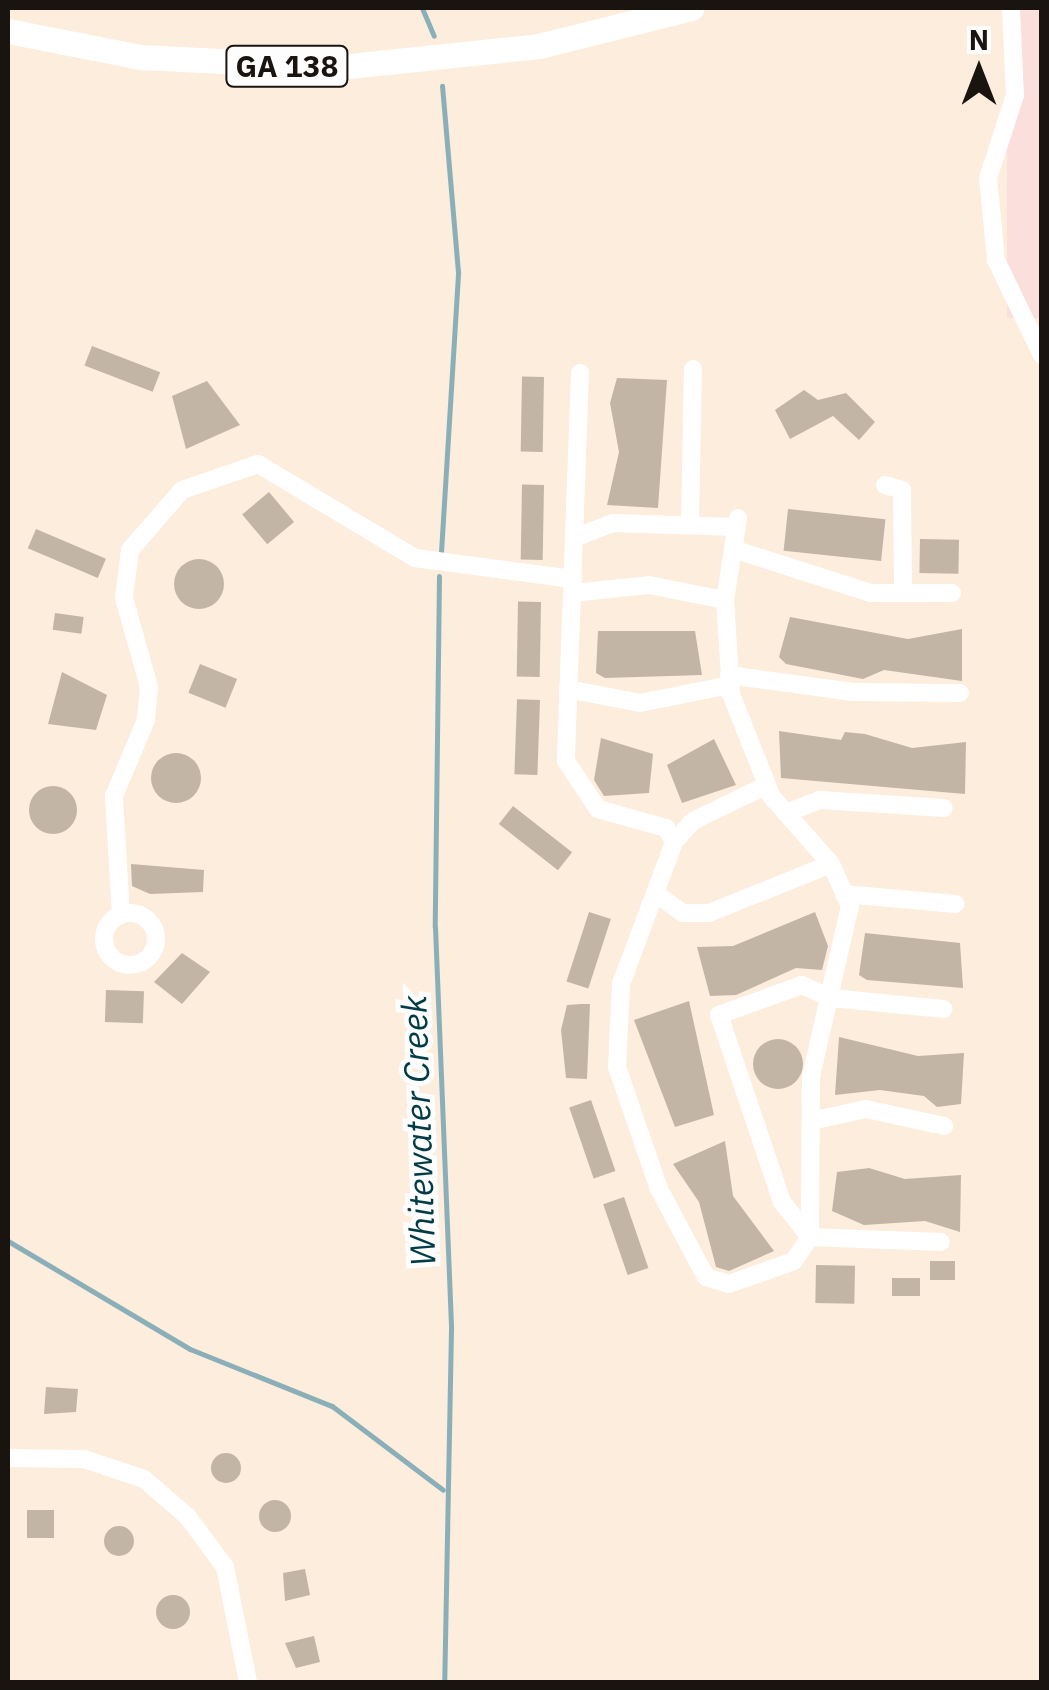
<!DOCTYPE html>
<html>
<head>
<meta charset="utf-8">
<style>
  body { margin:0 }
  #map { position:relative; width:1049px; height:1690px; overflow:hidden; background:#fceddd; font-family:"IBM Plex Sans",sans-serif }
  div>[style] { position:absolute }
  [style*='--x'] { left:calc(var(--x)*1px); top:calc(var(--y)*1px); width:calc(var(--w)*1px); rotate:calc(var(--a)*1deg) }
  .industrial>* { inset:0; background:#fadfdc; transform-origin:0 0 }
  .stream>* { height:5px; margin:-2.5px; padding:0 2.5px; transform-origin:2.5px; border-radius:2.5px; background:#8bafb9 }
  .building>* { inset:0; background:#c3b5a5; transform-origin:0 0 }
  .round { border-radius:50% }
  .street>* { height:18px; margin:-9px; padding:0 9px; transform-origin:9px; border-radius:9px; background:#fff }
  .street>.ring { margin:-9px; padding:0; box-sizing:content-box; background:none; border:18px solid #fff; border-radius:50% }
  .primary>* { height:25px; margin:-12.5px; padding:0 12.5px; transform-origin:12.5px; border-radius:12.5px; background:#fff }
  span { translate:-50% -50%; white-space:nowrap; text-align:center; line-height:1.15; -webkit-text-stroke:10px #fdfdfd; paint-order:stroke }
  .shield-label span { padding:2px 8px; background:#fdfdfd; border:2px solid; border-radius:8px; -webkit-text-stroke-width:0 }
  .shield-label { font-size:30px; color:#19140f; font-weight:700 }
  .water-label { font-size:35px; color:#003b46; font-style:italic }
  .frame { position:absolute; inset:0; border:10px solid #19140f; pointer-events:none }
  .north { position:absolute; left:929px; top:20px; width:100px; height:100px; -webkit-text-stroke:8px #fdfdfd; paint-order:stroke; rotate:0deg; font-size:28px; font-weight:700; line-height:40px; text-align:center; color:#19140f }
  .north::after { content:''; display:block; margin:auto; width:35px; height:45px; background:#19140f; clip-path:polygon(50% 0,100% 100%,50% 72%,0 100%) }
</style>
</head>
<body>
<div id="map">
  <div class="industrial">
    <i style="left:1007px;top:8px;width:34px;height:310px"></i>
  </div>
  <div class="stream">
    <i style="--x:422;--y:8;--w:30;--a:67"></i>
    <i style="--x:441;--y:552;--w:281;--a:-86.5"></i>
    <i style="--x:458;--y:272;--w:187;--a:-94.9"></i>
    <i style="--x:439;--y:576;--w:351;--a:90.7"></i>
    <i style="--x:435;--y:927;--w:402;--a:87.7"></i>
    <i style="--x:451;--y:1329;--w:353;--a:91.1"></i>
    <i style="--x:8;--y:1241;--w:212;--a:30.7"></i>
    <i style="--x:190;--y:1349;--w:153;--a:21.9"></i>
    <i style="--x:332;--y:1406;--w:139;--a:37.1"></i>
  </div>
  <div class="building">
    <i style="left:92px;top:346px;width:73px;height:21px;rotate:21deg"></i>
    <i style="left:544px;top:377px;width:75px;height:22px;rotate:91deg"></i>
    <i style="clip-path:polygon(617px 378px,667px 380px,658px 508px,607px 505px,619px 452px,610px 403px)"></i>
    <i style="clip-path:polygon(207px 381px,240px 425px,186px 449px,172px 396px)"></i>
    <i style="clip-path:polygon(804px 390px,818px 400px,846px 393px,875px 422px,859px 440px,833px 416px,790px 439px,775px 410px)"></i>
    <i style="left:544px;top:485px;width:75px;height:22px;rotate:91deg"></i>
    <i style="left:269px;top:492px;width:39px;height:35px;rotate:50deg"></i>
    <i style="left:788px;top:509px;width:98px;height:42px;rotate:6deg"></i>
    <i style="left:36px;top:529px;width:76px;height:21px;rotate:23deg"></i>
    <i style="left:920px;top:539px;width:39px;height:34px;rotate:1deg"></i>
    <i class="round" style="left:174px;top:559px;width:50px;height:50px"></i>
    <i style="left:541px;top:602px;width:75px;height:23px;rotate:91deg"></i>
    <i style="left:55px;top:613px;width:29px;height:17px;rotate:8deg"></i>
    <i style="clip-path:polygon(790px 617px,908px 639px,962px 629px,962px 681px,884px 670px,863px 679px,786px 664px,779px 657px)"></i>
    <i style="clip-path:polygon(598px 631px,695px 631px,702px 675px,605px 678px,596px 673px)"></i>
    <i style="left:200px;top:664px;width:40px;height:31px;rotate:22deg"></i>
    <i style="clip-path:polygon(62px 672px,107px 695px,96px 730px,48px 724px)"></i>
    <i style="left:540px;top:700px;width:75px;height:23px;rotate:92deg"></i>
    <i style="clip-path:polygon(779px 731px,841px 740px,845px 732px,865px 734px,912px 748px,966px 742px,965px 794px,781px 778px)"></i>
    <i style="clip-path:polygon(601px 738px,653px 754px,649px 793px,604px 796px,594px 780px)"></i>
    <i style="clip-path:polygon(714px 739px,736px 785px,682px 803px,667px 765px)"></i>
    <i class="round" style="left:151px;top:753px;width:50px;height:50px"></i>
    <i class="round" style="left:29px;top:786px;width:48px;height:48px"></i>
    <i style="left:513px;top:806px;width:75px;height:23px;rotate:38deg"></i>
    <i style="clip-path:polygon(131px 864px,204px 870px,203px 892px,150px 894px,132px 886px)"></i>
    <i style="left:589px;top:912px;width:23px;height:73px;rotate:18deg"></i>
    <i style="clip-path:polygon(815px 912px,828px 946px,822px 970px,796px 968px,736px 995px,710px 996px,697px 947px,733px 946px)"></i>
    <i style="clip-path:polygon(865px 933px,960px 943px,963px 988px,867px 980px,859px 975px)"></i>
    <i style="clip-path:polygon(182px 953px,210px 972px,182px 1004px,154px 982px)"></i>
    <i style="left:106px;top:990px;width:38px;height:32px;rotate:2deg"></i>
    <i style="clip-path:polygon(689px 1001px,714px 1115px,675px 1127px,634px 1020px)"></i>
    <i style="clip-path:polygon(581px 1004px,590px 1004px,587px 1079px,566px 1078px,561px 1030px,567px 1005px)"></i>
    <i style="clip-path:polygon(839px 1037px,918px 1056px,964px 1053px,961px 1104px,937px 1107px,924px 1096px,880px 1090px,835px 1095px)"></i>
    <i class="round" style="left:753px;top:1039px;width:50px;height:50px"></i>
    <i style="left:591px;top:1100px;width:75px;height:23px;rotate:71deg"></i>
    <i style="clip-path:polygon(725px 1141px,733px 1196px,774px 1251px,729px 1271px,716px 1267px,699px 1202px,673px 1164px)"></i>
    <i style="clip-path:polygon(869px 1168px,905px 1179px,961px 1175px,960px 1232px,925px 1221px,864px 1225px,832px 1211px,837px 1172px)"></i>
    <i style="left:624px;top:1197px;width:75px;height:22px;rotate:71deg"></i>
    <i style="left:930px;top:1261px;width:25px;height:19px"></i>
    <i style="left:816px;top:1265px;width:39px;height:38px;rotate:1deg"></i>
    <i style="left:892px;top:1278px;width:28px;height:18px"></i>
    <i style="clip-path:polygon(46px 1387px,78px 1389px,76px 1412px,44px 1414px)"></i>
    <i class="round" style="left:211px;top:1453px;width:30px;height:30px"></i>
    <i class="round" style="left:259px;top:1500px;width:32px;height:32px"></i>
    <i style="left:27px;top:1510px;width:27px;height:28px"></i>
    <i class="round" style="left:104px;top:1526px;width:30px;height:30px"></i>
    <i style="clip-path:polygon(305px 1569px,310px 1595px,285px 1601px,283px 1573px)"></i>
    <i class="round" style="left:156px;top:1595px;width:34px;height:34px"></i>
    <i style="clip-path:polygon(314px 1636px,320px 1662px,296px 1668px,285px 1643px)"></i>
  </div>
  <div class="street">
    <i style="--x:1011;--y:8;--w:87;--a:87.4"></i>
    <i style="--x:1015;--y:95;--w:87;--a:108"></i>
    <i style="--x:988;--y:178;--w:82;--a:84.4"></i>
    <i style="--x:996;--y:260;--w:106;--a:64.2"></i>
    <i style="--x:580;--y:373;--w:388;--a:92.1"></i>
    <i style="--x:566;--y:761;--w:58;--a:56.3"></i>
    <i style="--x:598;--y:809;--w:71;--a:15.6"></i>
    <i style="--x:666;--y:828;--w:16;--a:60"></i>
    <i style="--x:885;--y:485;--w:18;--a:16"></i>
    <i style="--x:902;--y:490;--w:103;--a:89.4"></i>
    <i style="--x:738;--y:518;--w:83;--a:99"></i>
    <i style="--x:725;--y:600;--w:94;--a:86.3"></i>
    <i style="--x:731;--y:694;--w:98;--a:68.4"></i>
    <i style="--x:767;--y:785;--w:12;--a:70"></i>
    <i style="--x:771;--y:796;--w:91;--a:48.6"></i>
    <i style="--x:831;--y:864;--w:46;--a:65.7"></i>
    <i style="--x:850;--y:906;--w:174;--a:102.9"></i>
    <i style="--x:811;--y:1076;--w:161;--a:90.4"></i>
    <i style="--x:810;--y:1237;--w:29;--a:124"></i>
    <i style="--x:794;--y:1261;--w:69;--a:160.5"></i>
    <i style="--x:729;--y:1284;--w:24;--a:-163"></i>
    <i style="--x:706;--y:1277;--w:100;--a:-118.1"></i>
    <i style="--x:659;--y:1189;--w:129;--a:-109"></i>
    <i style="--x:617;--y:1067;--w:83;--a:-87.2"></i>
    <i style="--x:621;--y:984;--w:152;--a:-69.5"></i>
    <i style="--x:674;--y:842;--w:28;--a:-48"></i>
    <i style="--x:693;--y:821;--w:82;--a:-25.9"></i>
    <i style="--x:690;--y:523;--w:154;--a:-88.9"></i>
    <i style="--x:574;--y:538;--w:42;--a:-21"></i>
    <i style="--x:613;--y:523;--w:124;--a:1.8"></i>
    <i style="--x:733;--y:549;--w:145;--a:17.7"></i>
    <i style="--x:871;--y:593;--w:81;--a:0"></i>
    <i style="--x:572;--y:593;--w:77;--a:-5.9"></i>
    <i style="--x:649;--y:585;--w:77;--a:11.2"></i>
    <i style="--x:729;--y:675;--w:125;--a:7.8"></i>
    <i style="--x:853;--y:692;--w:107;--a:0.5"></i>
    <i style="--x:568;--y:689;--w:73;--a:11"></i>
    <i style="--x:640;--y:703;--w:92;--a:-11.3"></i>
    <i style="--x:786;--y:813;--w:36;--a:-21"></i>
    <i style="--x:820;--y:800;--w:124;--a:3.7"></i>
    <i style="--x:844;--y:894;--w:112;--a:5.1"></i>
    <i style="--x:658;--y:895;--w:31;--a:36"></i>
    <i style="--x:683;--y:913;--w:26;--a:0"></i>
    <i style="--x:709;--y:913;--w:131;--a:-21.9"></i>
    <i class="ring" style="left:104px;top:913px;width:34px;height:34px"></i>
    <i style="--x:121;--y:915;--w:119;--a:-93.4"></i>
    <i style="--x:114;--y:796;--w:82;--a:-67.2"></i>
    <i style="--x:146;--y:720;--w:33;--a:-85"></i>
    <i style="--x:149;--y:687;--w:92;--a:-105.7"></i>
    <i style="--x:124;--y:598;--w:48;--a:-82.9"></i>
    <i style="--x:130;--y:550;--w:79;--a:-49.1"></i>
    <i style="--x:182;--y:490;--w:80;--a:-18.9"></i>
    <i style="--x:258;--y:464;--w:183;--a:30.9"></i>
    <i style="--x:415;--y:558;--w:159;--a:7.6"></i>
    <i style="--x:811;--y:1121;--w:56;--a:-12.3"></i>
    <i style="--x:866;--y:1109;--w:80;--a:12.3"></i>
    <i style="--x:941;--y:1242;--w:131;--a:-177.8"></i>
    <i style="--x:810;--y:1237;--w:45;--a:-128.7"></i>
    <i style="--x:782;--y:1202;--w:197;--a:-108.6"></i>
    <i style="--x:719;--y:1015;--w:88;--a:-19.9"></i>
    <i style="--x:802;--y:985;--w:32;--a:24"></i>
    <i style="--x:831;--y:998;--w:113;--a:5.6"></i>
    <i style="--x:8;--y:1458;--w:76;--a:0.8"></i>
    <i style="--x:84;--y:1459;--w:63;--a:18.4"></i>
    <i style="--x:144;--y:1479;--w:58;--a:40.8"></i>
    <i style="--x:188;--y:1517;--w:62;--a:53.5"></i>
    <i style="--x:225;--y:1567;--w:117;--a:78.7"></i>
  </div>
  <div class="primary">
    <i style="--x:8;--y:31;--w:136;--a:11.1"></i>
    <i style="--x:141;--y:57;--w:199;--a:2.9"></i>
    <i style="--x:340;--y:67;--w:200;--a:-6"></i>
    <i style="--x:539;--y:46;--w:157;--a:-14"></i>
  </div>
  <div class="shield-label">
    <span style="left:287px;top:66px">GA 138</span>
  </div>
  <div class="water-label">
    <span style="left:418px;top:1131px;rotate:-92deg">Whitewater Creek</span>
  </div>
  <div class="frame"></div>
  <div class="north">N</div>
</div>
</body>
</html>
